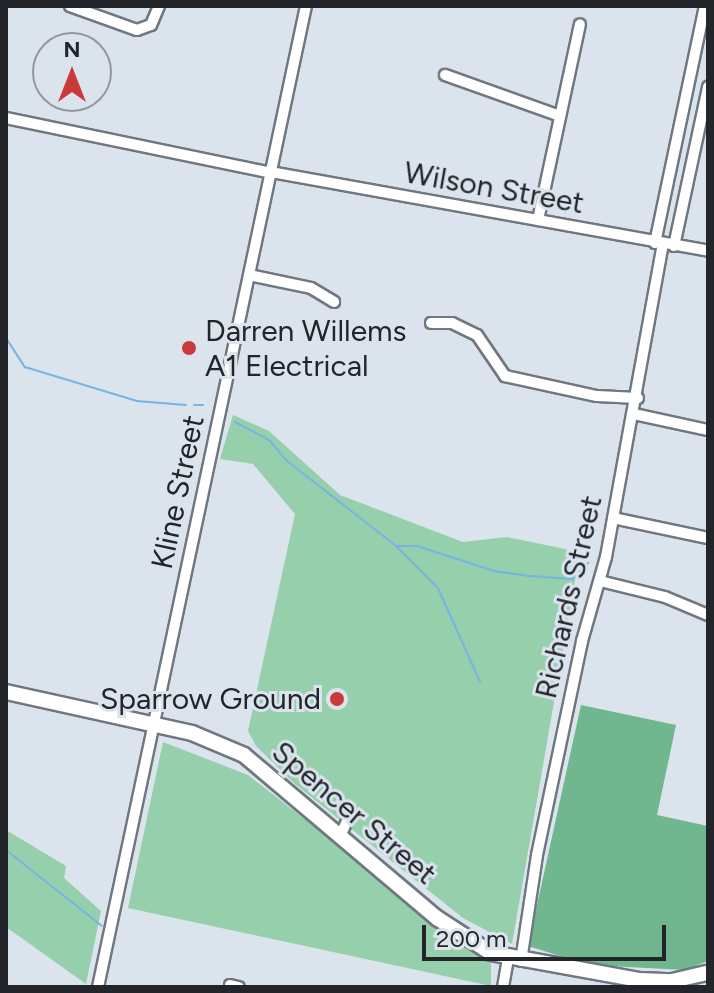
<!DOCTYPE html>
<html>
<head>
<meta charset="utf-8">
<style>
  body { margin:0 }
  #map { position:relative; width:714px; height:993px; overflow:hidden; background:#dbe3ed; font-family:Figtree,sans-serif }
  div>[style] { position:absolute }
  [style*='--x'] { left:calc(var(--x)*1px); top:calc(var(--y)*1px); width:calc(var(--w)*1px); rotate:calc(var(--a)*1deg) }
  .green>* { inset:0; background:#95cfac }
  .forest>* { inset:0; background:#70b68e }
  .stream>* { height:2px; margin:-1px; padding:0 1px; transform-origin:1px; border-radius:1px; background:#76b5e3 }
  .roads { filter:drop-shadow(2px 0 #6f7780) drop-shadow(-2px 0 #6f7780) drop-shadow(0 2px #6f7780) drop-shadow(0 -2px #6f7780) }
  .street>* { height:10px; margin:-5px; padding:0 5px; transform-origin:5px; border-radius:5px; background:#fff }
  .secondary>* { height:14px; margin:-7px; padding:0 7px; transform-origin:7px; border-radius:7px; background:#fff }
  .dots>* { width:22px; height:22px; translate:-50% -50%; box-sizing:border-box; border:4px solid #dbe3ed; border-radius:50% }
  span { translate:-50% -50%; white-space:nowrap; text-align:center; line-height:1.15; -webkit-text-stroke:6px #dbe3ed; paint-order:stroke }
  .street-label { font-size:30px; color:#222529 }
  .poi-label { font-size:30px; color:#222529 }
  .left { translate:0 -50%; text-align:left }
  .right { translate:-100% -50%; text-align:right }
  .frame { position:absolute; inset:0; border:8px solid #222529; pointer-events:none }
  .north { position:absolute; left:32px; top:32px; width:80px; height:80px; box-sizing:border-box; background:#dbe3ed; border:2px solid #91979f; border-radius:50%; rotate:0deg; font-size:22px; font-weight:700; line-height:32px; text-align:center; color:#222529 }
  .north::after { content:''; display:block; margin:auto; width:28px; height:36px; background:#c93b3a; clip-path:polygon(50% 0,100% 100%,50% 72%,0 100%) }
  .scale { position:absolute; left:422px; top:925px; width:244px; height:36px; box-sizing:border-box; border:4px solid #222529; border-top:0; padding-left:10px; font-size:24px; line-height:28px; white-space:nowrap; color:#222529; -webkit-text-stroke:6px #dbe3ed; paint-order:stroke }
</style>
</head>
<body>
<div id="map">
  <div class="green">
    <i style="clip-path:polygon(233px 415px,269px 431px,340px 495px,463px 542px,507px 537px,580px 552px,512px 944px,463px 918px,295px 784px,256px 746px,248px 731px,295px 514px,253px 464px,220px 459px)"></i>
    <i style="clip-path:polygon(163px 742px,248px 775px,491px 964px,491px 986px,128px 908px)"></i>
    <i style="clip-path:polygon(6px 830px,66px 866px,64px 878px,101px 911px,86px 984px,6px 927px)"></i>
  </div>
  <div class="forest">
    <i style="clip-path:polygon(581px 705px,676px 725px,657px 815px,708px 826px,708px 961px,685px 970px,589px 965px,528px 946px)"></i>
  </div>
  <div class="stream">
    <i style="--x:6;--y:338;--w:35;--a:57"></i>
    <i style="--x:25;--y:367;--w:117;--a:16.9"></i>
    <i style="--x:137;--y:401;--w:49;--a:4.7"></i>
    <i style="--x:194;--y:405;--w:9;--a:0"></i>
    <i style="--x:235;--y:422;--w:40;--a:28"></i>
    <i style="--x:270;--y:441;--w:26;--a:50"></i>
    <i style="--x:287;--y:461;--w:138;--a:37.9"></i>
    <i style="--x:396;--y:546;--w:21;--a:0"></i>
    <i style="--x:417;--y:546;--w:81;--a:18"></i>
    <i style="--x:494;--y:571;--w:37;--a:8"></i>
    <i style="--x:531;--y:576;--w:41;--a:4.2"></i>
    <i style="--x:572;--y:579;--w:23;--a:-45"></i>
    <i style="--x:396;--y:546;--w:59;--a:45"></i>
    <i style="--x:438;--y:588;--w:103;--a:65.9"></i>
    <i style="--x:6;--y:850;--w:122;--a:38.4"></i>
  </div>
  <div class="roads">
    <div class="street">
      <i style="--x:70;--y:6;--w:71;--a:19.7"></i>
      <i style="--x:137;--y:30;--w:15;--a:-20"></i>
      <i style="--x:151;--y:25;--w:21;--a:-67"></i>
      <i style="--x:445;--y:75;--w:122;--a:19.6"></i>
      <i style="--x:6;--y:118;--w:271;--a:11.7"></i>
      <i style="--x:271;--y:172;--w:444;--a:10.2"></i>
      <i style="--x:538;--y:220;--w:200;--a:-77.9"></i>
      <i style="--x:655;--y:243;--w:242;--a:-78.1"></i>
      <i style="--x:674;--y:246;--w:163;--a:-77.9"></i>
      <i style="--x:249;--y:275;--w:63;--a:11.8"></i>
      <i style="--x:311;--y:288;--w:27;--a:31"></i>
      <i style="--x:431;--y:323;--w:21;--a:0"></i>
      <i style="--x:452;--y:323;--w:28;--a:26"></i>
      <i style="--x:477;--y:335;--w:50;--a:55.7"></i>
      <i style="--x:505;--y:376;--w:94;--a:12.3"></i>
      <i style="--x:597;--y:396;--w:41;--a:2.8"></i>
      <i style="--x:634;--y:414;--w:76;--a:12.2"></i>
      <i style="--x:613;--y:518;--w:97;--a:11.9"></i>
      <i style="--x:600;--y:581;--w:67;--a:13.8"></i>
      <i style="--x:665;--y:597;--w:47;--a:22.7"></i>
      <i style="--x:341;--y:834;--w:19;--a:-65"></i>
      <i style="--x:521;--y:961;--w:107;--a:-81.4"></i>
      <i style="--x:537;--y:855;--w:219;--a:-78.1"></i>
      <i style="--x:582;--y:641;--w:87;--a:-74.1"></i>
      <i style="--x:606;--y:557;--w:318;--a:-79.7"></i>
      <i style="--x:230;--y:985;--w:9;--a:13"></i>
      <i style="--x:98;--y:987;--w:1003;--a:-78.03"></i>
      <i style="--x:503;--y:987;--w:29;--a:-80"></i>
    </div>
    <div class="secondary">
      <i style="--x:6;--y:692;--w:190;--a:12.4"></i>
      <i style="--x:192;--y:733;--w:56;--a:22.9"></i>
      <i style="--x:244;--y:755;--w:253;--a:40.2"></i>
      <i style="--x:437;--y:918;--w:64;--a:32.9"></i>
      <i style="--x:491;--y:953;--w:150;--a:10.3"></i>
      <i style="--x:639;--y:980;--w:33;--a:2"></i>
      <i style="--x:672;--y:981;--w:37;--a:-13"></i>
    </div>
  </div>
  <div class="dots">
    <i style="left:189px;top:348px;background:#c93b3a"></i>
    <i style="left:337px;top:699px;background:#c93b3a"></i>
  </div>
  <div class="street-label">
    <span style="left:494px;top:188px;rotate:10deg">Wilson Street</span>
    <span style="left:178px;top:492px;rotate:-78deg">Kline Street</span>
    <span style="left:569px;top:597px;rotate:-77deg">Richards Street</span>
    <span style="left:354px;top:813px;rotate:40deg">Spencer Street</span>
  </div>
  <div class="poi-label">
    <span class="left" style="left:205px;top:348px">Darren Willems<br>A1 Electrical</span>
    <span class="right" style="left:321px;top:699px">Sparrow Ground</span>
  </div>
  <div class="frame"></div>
  <div class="north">N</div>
  <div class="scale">200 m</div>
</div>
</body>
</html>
